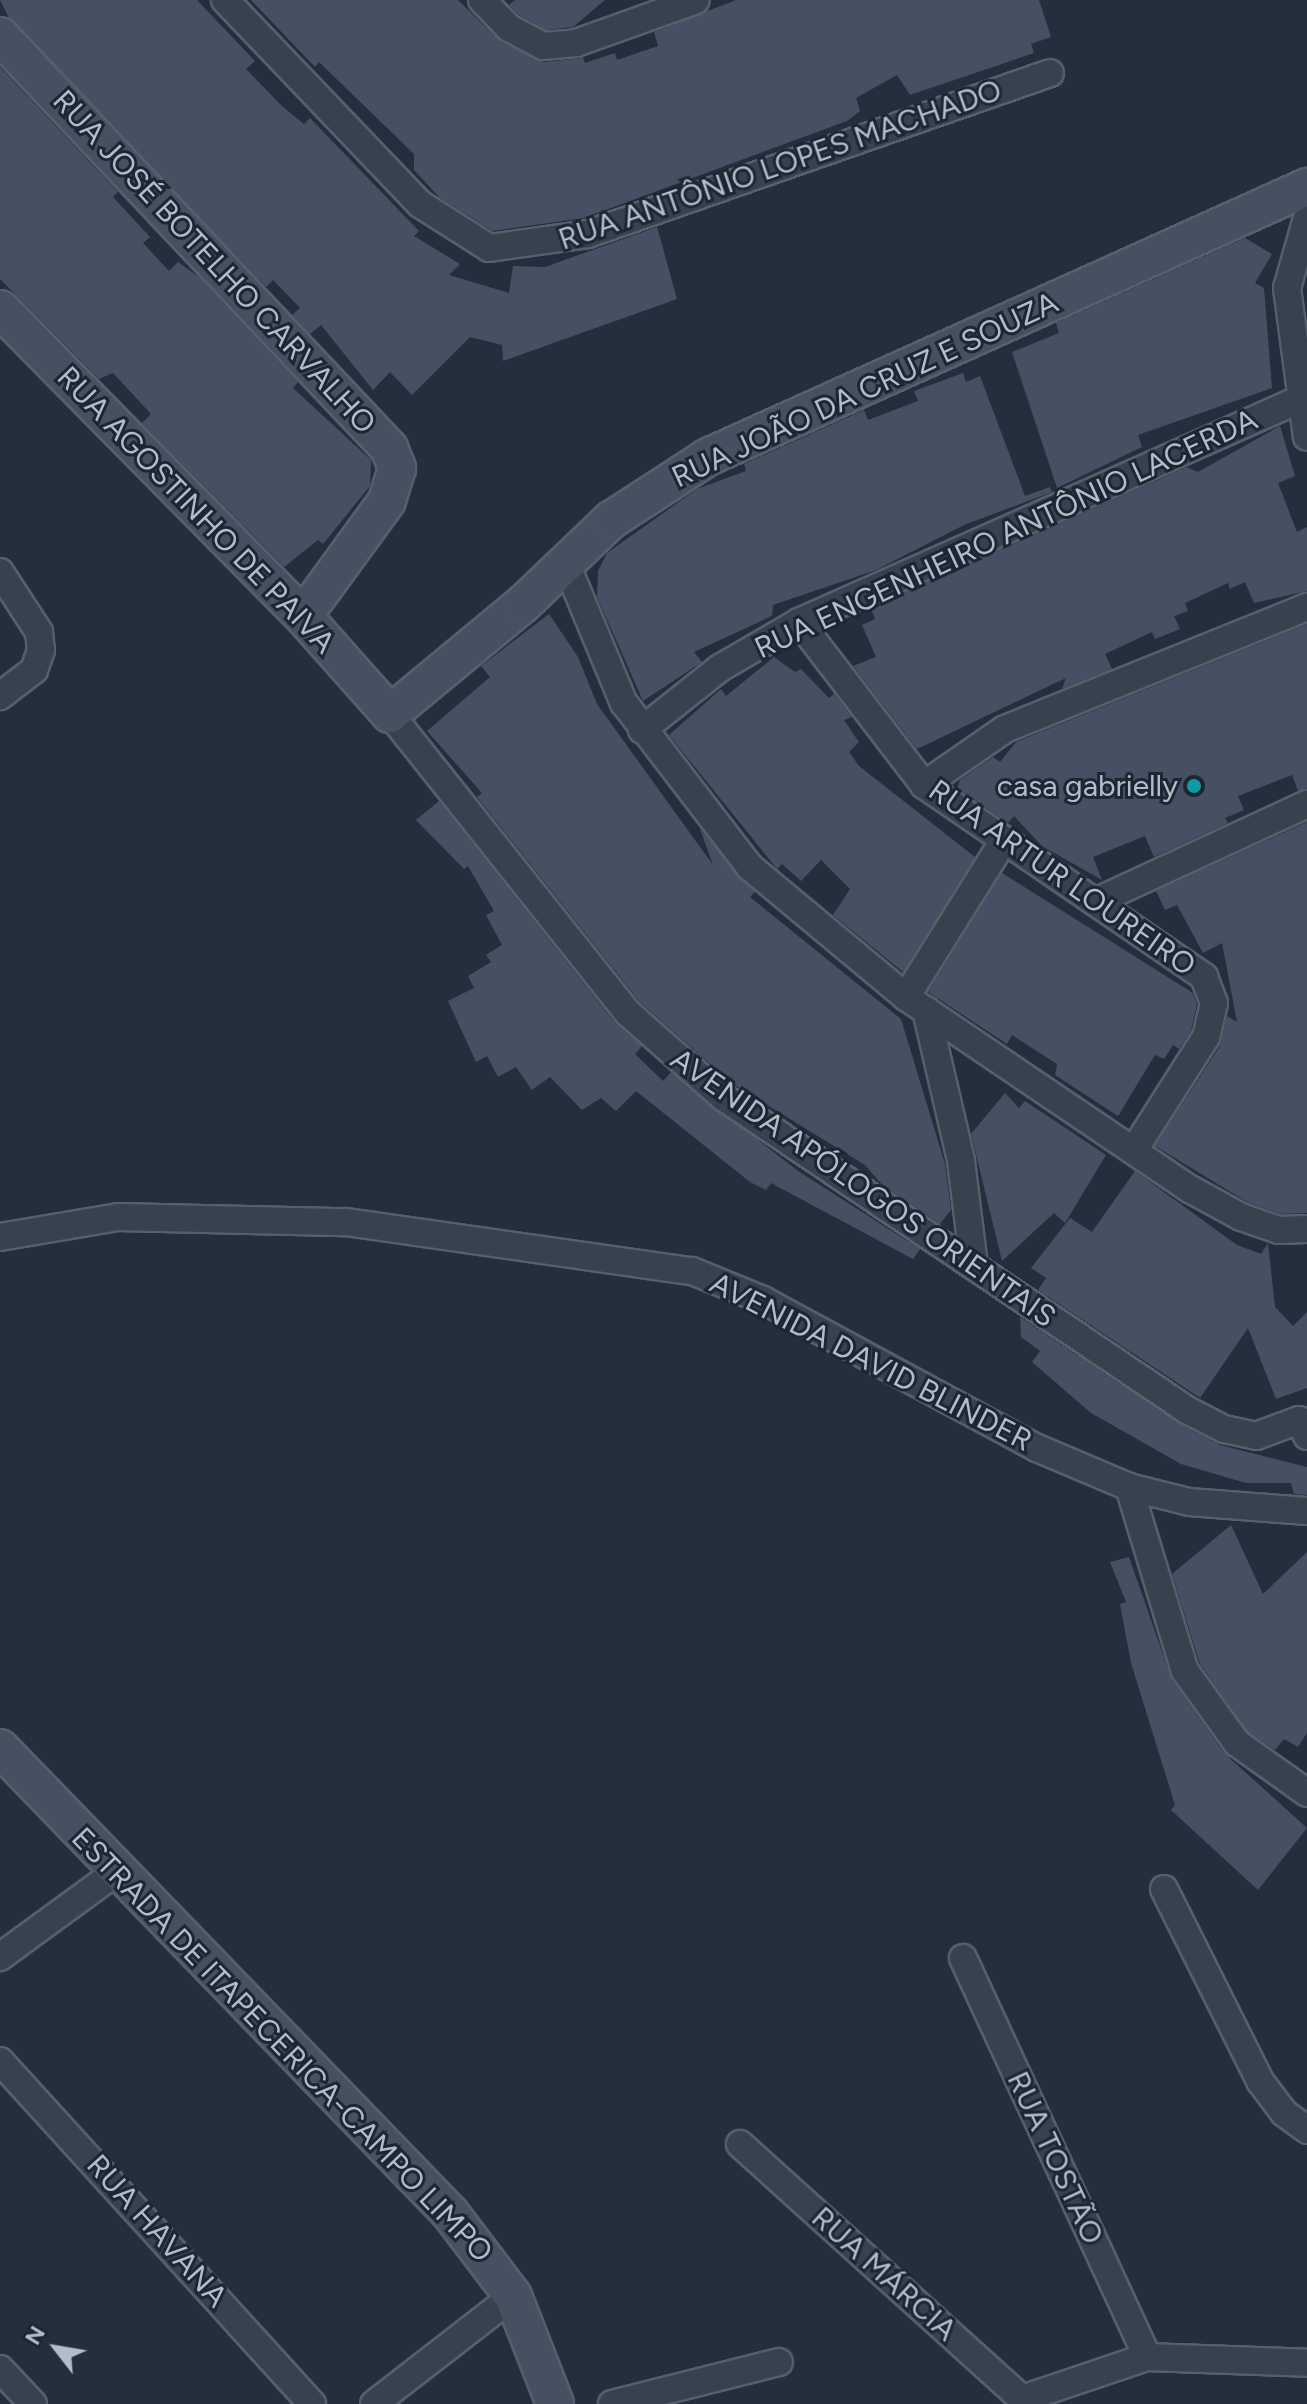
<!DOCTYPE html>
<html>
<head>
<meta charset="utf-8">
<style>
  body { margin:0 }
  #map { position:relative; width:1307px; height:2404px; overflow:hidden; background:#242f3e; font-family:Figtree,sans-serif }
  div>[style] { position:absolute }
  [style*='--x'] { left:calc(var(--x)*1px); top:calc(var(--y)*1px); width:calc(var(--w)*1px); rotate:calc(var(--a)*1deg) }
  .building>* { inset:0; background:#455162 }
  .roads { filter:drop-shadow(2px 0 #565f6c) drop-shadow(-2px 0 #565f6c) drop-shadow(0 2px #565f6c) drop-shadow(0 -2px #565f6c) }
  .street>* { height:26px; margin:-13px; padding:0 13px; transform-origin:13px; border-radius:13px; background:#38414e }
  .secondary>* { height:36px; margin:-18px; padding:0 18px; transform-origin:18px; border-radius:18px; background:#465061 }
  .dots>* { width:22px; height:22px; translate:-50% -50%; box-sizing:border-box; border:4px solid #1d2633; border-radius:50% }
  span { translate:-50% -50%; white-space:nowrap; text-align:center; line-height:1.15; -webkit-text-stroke:6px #1d2633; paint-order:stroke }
  .street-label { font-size:30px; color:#b4bcc9 }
  .poi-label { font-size:30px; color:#b4bcc9 }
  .right { translate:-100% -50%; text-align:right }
  .north { position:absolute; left:16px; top:2308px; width:80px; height:80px; -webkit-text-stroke:6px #1d2633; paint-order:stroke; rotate:301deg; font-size:22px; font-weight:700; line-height:32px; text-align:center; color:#b4bcc9 }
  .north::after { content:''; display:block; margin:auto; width:28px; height:36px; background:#b4bcc9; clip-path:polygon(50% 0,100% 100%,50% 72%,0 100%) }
</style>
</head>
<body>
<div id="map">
  <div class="building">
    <i style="clip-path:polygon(0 0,197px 0,255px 61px,246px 69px,283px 107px,304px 124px,310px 118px,419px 231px,414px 236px,460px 264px,449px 275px,509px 293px,513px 266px,545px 267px,657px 227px,677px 299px,503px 361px,502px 345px,470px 337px,412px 395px,390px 372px,373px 390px,321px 325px,310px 334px,292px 315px,300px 308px,273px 280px,266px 287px,9px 18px)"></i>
    <i style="clip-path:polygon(251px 0,458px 0,501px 42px,544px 62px,583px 58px,585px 63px,615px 53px,617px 60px,658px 46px,654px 32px,736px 0,1039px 0,1051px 37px,1031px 44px,1034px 53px,910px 95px,897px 75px,856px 98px,860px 111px,847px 121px,584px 218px,493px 231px,440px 198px,414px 170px,414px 154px,319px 62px,315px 67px)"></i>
    <i style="clip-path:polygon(515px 0,605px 0,573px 27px,546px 30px,519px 15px,509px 5px)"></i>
    <i style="clip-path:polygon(0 67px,118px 192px,113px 197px,150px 237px,143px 243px,169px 271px,178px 262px,199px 277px,298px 382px,293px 388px,371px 460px,370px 486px,323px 544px,318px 540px,284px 567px,142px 423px,151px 414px,113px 373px,99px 379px,0 279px)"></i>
    <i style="clip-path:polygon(1245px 238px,1272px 254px,1255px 283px,1264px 288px,1272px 388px,1138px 435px,1142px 447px,1057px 488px,1012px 352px,1059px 333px,1056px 323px)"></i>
    <i style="clip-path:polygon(963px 373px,966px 382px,980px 376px,1025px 496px,1050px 487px,1052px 492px,964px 525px,876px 570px,773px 605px,772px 616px,694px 652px,702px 662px,643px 701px,597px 597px,598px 571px,607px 553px,697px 489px,746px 471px,744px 464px,864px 410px,868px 420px,918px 401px,914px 391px)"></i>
    <i style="clip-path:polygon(1280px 426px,1295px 476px,1278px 483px,1297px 532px,1307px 527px,1307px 591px,1254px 603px,1245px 582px,1230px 589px,1228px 583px,1185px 603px,1188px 611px,1174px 616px,1180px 629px,1155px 639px,1152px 632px,1105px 654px,1112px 669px,1062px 689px,1066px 678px,917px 749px,853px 666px,876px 657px,862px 625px,875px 619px,872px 611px,889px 599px,1187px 467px,1198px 472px)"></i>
    <i style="clip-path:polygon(549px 614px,578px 657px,597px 704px,713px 865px,700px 829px,755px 892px,750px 897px,901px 1019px,945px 1164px,951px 1210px,940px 1224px,883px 1186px,865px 1165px,733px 1084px,640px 1002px,477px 797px,482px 793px,427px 731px,490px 677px,481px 666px)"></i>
    <i style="clip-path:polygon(1307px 624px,1307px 788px,1298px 791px,1292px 775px,1238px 796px,1244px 810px,1225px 818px,1228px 823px,1154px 857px,1145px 836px,1093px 857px,1102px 880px,1042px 846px,1014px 816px,1008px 823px,957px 788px,960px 780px,993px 757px,1000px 762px,1016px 742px)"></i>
    <i style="clip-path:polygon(774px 657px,795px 672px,801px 669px,829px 698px,834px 694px,852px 717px,844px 720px,859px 742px,849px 752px,859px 766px,975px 857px,903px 972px,833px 915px,850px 889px,821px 860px,801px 881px,782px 864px,777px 869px,669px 735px,721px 689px,726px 696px)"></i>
    <i style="clip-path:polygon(439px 801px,615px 1023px,642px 1046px,635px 1054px,663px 1081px,671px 1072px,798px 1171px,920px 1249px,913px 1259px,771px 1183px,766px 1190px,750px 1182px,636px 1091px,616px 1111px,601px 1098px,582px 1110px,550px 1077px,532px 1090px,516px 1067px,498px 1077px,487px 1056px,476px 1062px,448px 1001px,474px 988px,468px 976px,491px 962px,486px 955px,502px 945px,486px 915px,494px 911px,468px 866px,464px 869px,416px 820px)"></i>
    <i style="clip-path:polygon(1307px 822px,1307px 1213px,1281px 1214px,1249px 1203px,1155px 1146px,1220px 1046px,1227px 1016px,1237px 1022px,1222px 943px,1203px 953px,1177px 905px,1165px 910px,1156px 891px)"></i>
    <i style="clip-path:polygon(1002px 873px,1193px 993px,1197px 1004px,1191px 1031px,1179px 1049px,1173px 1045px,1164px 1059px,1155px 1055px,1118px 1116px,1055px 1075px,1057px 1064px,1035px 1050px,1012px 1035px,1007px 1044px,928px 992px)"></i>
    <i style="clip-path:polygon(1005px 1093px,1019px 1108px,1025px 1101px,1106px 1155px,1065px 1223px,1054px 1213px,1002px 1261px,971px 1134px)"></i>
    <i style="clip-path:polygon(1135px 1171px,1237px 1245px,1261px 1254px,1268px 1243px,1275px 1307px,1293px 1326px,1307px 1312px,1307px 1388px,1276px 1399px,1248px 1328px,1200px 1398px,1038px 1290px,1046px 1278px,1031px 1268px,1070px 1218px,1092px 1232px)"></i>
    <i style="clip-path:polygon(1020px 1317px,1180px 1424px,1220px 1445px,1307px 1467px,1307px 1495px,1294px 1494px,1291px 1483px,1246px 1483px,1181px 1464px,1091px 1413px,1032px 1362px,1040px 1351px,1021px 1337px)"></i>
    <i style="clip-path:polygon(1231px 1525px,1263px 1594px,1307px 1552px,1307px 1733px,1298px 1747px,1284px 1739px,1275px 1750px,1248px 1732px,1200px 1664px,1172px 1574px)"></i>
    <i style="clip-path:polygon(1129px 1557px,1172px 1680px,1224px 1753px,1307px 1828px,1258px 1890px,1171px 1810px,1175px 1805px,1131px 1663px,1120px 1604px,1126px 1602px,1110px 1562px)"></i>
  </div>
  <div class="roads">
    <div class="street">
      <i style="--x:225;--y:0;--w:282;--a:46.3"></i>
      <i style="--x:420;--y:204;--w:82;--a:32.5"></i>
      <i style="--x:489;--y:248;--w:100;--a:-8"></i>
      <i style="--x:588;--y:234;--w:489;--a:-19.2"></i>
      <i style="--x:482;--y:0;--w:39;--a:46"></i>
      <i style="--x:509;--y:28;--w:38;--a:28"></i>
      <i style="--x:543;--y:46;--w:33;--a:-5"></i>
      <i style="--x:576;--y:43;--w:127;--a:-19.7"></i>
      <i style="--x:1307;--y:218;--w:73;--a:105.9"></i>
      <i style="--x:1287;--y:288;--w:150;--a:82.4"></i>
      <i style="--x:566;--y:564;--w:151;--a:67.4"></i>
      <i style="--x:624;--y:703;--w:207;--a:52.5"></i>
      <i style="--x:750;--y:867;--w:203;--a:39.8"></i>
      <i style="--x:906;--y:997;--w:343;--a:34.1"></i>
      <i style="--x:1190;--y:1189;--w:58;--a:28.8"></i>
      <i style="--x:1241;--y:1217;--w:40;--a:18.9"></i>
      <i style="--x:1279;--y:1230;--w:28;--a:-2"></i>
      <i style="--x:0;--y:572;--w:72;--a:57"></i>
      <i style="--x:39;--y:632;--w:18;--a:84"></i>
      <i style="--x:41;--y:650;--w:21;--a:109"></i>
      <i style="--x:34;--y:670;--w:43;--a:142.6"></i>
      <i style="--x:799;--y:622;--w:205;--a:52.5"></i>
      <i style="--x:924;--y:785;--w:340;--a:34.4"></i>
      <i style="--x:1204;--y:977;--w:28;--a:69"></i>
      <i style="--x:1214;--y:1003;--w:35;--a:103"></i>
      <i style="--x:1206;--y:1037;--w:134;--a:122.5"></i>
      <i style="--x:390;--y:714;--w:382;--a:51.5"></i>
      <i style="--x:628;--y:1013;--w:127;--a:41.5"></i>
      <i style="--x:723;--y:1097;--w:560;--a:34"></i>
      <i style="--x:1187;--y:1410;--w:42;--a:27.2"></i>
      <i style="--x:1224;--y:1429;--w:33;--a:12"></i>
      <i style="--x:1256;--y:1436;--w:46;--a:-20.4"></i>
      <i style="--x:1299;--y:1420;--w:18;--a:63"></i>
      <i style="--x:642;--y:730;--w:100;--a:-38.5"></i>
      <i style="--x:720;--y:668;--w:91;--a:-30.2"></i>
      <i style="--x:799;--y:622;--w:546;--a:-23.98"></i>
      <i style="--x:924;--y:785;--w:98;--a:-34.7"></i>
      <i style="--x:1005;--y:729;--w:326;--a:-22"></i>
      <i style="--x:1095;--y:902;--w:234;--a:-24.8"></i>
      <i style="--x:906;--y:997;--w:183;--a:-58"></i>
      <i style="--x:926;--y:1010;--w:155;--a:76.9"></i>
      <i style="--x:961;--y:1161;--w:105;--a:82.9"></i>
      <i style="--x:0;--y:1237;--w:120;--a:-9.6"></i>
      <i style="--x:118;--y:1217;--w:228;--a:1.3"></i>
      <i style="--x:346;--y:1222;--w:349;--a:8.1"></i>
      <i style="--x:692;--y:1271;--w:77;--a:22.2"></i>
      <i style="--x:763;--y:1300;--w:311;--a:28.4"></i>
      <i style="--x:1037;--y:1448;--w:100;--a:23"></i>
      <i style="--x:1129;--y:1487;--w:62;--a:14"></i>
      <i style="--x:1189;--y:1502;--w:118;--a:4.4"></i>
      <i style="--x:1129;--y:1487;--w:192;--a:73.1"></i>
      <i style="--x:1185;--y:1671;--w:89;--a:54.2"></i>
      <i style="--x:1237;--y:1743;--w:86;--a:35.5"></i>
      <i style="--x:1164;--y:1889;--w:215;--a:63.4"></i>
      <i style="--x:1260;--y:2081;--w:40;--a:53"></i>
      <i style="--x:1284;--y:2113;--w:29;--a:36"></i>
      <i style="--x:0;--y:1957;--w:147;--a:-36.2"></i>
      <i style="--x:963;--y:1958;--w:439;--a:65.2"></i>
      <i style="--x:0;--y:2061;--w:464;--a:47.7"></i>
      <i style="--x:740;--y:2144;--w:388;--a:42.1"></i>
      <i style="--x:0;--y:2369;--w:48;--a:46.7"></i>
      <i style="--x:1022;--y:2399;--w:132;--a:-18.6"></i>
      <i style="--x:1147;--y:2357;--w:160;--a:2.1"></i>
      <i style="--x:374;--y:2404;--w:176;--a:-37.8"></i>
      <i style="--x:612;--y:2404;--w:172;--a:-14.1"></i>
    </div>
    <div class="secondary">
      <i style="--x:0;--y:36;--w:567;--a:46.64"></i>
      <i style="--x:389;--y:448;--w:22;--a:68"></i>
      <i style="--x:397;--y:468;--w:34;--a:107"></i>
      <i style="--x:387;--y:501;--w:142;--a:126.1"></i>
      <i style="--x:0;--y:309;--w:431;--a:45.4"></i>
      <i style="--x:303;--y:616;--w:131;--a:48.4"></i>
      <i style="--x:390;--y:714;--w:173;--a:-39.6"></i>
      <i style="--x:523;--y:604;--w:122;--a:-43.7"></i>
      <i style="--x:611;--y:520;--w:116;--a:-33"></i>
      <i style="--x:708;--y:457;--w:657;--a:-24.26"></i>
      <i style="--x:0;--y:1748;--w:647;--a:45.94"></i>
      <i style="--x:450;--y:2213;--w:104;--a:52.8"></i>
      <i style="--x:513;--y:2296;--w:116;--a:68.7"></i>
    </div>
  </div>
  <div class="dots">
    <i style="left:1194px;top:786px;background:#0f9aa8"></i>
  </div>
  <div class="street-label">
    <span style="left:780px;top:165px;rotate:-19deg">RUA ANTÔNIO LOPES MACHADO</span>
    <span style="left:214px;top:262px;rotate:47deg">RUA JOSÉ BOTELHO CARVALHO</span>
    <span style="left:865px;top:390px;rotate:-25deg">RUA JOÃO DA CRUZ E SOUZA</span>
    <span style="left:196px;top:510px;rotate:46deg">RUA AGOSTINHO DE PAIVA</span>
    <span style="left:1006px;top:534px;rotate:-25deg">RUA ENGENHEIRO ANTÔNIO LACERDA</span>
    <span style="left:1062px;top:878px;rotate:35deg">RUA ARTUR LOUREIRO</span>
    <span style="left:863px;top:1188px;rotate:35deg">AVENIDA APÓLOGOS ORIENTAIS</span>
    <span style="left:871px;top:1362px;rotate:27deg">AVENIDA DAVID BLINDER</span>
    <span style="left:282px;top:2045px;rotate:46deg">ESTRADA DE ITAPECERICA-CAMPO LIMPO</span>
    <span style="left:1055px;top:2158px;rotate:65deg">RUA TOSTÃO</span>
    <span style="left:157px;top:2231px;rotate:48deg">RUA HAVANA</span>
    <span style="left:884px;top:2274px;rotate:42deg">RUA MÁRCIA</span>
  </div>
  <div class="poi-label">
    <span class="right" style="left:1178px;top:786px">casa gabrielly</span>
  </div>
  <div class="north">N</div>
</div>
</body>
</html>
